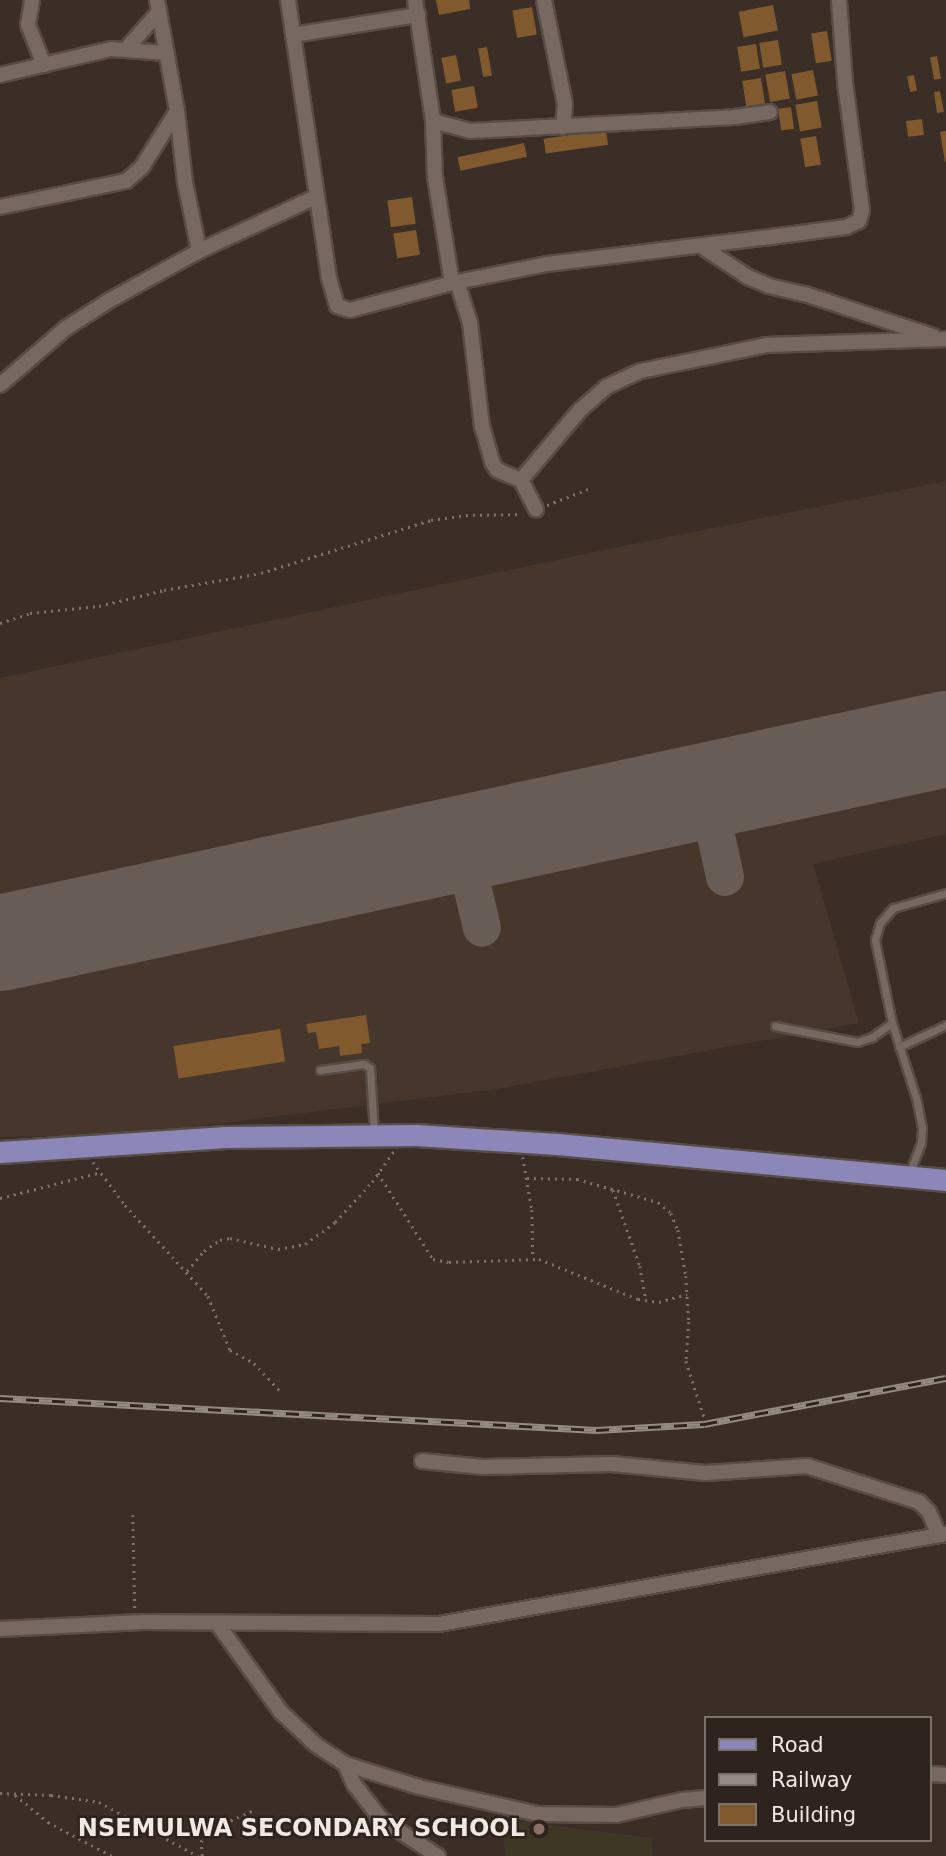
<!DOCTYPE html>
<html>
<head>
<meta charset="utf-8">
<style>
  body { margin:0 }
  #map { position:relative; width:946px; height:1856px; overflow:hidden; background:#3a2e27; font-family:"DejaVu Sans",sans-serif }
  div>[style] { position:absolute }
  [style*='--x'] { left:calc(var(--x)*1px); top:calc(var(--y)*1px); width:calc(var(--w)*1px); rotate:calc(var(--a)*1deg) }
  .built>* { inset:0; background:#47362b }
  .education>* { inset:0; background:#3f3726 }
  .taxiway>* { height:38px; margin:-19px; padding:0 19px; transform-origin:19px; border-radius:19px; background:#685c56 }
  .runway>* { height:96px; margin:-48px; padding:0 48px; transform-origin:48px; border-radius:48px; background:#685c56 }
  .building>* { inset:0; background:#81592e; transform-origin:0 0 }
  .path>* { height:2.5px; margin-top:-1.25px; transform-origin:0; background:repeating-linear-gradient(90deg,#7d736c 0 2px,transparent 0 7px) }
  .roads { filter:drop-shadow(2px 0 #574d46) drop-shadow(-2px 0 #574d46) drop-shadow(0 2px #574d46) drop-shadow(0 -2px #574d46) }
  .lane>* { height:7px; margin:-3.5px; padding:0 3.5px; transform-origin:3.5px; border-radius:3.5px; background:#776961 }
  .street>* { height:14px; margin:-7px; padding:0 7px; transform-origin:7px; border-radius:7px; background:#776961 }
  .primary>* { height:21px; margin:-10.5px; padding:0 10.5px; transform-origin:10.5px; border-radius:10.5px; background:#8c87b9 }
  .rail>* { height:7px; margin-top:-3.5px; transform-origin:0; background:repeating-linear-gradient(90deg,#2f241d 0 13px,#958b85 0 26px); box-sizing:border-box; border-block:2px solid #958b85 }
  .dots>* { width:19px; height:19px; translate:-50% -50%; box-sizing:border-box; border:4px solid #2f241d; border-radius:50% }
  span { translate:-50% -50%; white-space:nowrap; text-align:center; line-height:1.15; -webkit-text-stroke:5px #2f241d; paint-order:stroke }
  .poi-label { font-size:24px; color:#f0e8e3; font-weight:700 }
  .right { translate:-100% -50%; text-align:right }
  .legend { position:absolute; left:704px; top:1716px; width:228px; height:126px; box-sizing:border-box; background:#2f241d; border:2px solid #7c726c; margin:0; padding:9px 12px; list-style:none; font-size:21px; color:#f0e8e3 }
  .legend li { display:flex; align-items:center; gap:14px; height:35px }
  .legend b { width:35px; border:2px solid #7c726c }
</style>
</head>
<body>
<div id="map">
  <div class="built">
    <i style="clip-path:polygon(946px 481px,946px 834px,813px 864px,859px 1023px,497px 1089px,126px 1135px,0 1137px,0 678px,599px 551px)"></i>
  </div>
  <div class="education">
    <i style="clip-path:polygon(501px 1819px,652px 1838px,653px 1856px,505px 1856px)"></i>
  </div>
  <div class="taxiway">
    <i style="--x:706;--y:791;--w:88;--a:77.5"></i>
    <i style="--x:462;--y:844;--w:86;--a:76.6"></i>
  </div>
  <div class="runway">
    <i style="--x:0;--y:943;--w:968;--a:-12.17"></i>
  </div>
  <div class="building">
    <i style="clip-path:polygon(436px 0,469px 0,470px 9px,439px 15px)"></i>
    <i style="left:773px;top:5px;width:26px;height:35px;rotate:79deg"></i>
    <i style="left:532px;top:7px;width:28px;height:20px;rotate:80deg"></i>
    <i style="left:827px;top:31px;width:30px;height:16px;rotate:81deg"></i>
    <i style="left:778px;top:40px;width:25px;height:19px;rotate:81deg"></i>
    <i style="left:756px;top:44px;width:25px;height:19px;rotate:81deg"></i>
    <i style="left:487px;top:47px;width:29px;height:9px;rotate:80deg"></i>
    <i style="left:456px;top:55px;width:26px;height:15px;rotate:79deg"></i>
    <i style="left:937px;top:56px;width:23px;height:7px;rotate:80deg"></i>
    <i style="left:813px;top:70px;width:26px;height:22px;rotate:79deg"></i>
    <i style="left:785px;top:71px;width:28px;height:20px;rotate:80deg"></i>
    <i style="left:914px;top:75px;width:16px;height:7px;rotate:79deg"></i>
    <i style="left:761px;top:78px;width:26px;height:19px;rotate:81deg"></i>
    <i style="left:474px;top:86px;width:22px;height:23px;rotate:80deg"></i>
    <i style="clip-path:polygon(940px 91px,944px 112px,937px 113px,934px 92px)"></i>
    <i style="left:817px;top:101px;width:27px;height:22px;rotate:80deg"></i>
    <i style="left:791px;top:107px;width:22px;height:13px;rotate:82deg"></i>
    <i style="left:922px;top:119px;width:16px;height:16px;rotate:83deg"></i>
    <i style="left:606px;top:130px;width:15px;height:63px;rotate:82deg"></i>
    <i style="clip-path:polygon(946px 131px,946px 162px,945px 162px,940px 132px)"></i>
    <i style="left:816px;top:136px;width:29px;height:16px;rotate:80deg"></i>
    <i style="left:524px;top:143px;width:14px;height:68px;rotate:78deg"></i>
    <i style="left:412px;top:197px;width:27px;height:25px;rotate:82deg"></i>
    <i style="left:416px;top:230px;width:25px;height:23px;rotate:81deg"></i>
    <i style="clip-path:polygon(366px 1015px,370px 1043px,361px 1044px,362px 1053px,340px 1056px,339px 1046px,319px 1049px,316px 1032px,308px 1033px,306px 1024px)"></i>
    <i style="left:280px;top:1029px;width:33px;height:108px;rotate:81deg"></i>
  </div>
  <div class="path">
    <i style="--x:547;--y:505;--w:47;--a:-21.1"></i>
    <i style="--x:0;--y:623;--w:32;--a:-18"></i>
    <i style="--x:30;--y:613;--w:69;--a:-5.8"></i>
    <i style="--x:99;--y:606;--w:67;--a:-13.8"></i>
    <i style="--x:164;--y:590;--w:98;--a:-9.9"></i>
    <i style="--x:261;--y:573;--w:178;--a:-17.3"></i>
    <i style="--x:431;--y:520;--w:35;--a:-8"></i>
    <i style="--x:466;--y:515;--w:55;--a:-1"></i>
    <i style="--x:523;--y:1157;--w:54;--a:80.4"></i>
    <i style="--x:532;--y:1210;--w:48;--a:88.8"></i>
    <i style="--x:93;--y:1162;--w:54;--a:53.3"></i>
    <i style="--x:125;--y:1205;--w:123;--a:47.6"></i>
    <i style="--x:208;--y:1296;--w:58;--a:67.8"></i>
    <i style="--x:230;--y:1350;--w:27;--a:28"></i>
    <i style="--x:254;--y:1363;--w:40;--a:47"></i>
    <i style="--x:378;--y:1173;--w:102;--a:57.4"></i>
    <i style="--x:433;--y:1259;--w:16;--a:11"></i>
    <i style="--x:449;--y:1262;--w:90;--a:-1.9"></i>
    <i style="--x:539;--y:1259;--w:107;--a:22"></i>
    <i style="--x:638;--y:1299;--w:21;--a:8"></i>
    <i style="--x:659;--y:1302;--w:29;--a:-16"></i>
    <i style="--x:527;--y:1178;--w:50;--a:1.1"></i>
    <i style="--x:577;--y:1179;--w:84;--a:15.9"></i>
    <i style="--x:658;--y:1202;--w:17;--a:40"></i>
    <i style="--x:671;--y:1213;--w:18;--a:68"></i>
    <i style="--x:678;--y:1230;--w:47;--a:80.1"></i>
    <i style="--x:686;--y:1276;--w:46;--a:86.3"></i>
    <i style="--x:689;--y:1322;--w:39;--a:94"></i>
    <i style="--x:686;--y:1361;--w:62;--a:72.1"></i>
    <i style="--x:613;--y:1190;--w:81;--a:70.4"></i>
    <i style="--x:640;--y:1266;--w:35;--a:80"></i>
    <i style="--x:0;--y:1198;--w:101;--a:-14.3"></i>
    <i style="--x:187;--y:1271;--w:26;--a:-50"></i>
    <i style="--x:204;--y:1251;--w:19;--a:-35"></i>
    <i style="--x:220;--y:1240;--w:10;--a:-11"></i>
    <i style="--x:230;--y:1238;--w:49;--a:12.9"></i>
    <i style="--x:278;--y:1249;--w:27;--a:-10"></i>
    <i style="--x:305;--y:1244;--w:37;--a:-36"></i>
    <i style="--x:335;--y:1222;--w:54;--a:-47.2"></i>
    <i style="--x:372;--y:1182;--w:37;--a:-55"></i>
    <i style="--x:133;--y:1515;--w:93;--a:88.8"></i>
    <i style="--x:0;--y:1793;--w:51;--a:2.2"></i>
    <i style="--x:51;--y:1795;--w:49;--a:8.3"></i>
    <i style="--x:99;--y:1802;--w:113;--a:28.6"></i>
    <i style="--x:15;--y:1795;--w:43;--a:39.3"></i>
    <i style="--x:48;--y:1822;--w:72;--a:28"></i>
    <i style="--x:202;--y:1856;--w:14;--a:-94"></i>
    <i style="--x:201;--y:1842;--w:11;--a:-68"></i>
    <i style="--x:205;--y:1832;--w:54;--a:-24.2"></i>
  </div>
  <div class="roads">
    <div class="lane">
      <i style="--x:775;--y:1026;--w:84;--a:11"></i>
      <i style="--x:857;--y:1042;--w:16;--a:-18"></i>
      <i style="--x:872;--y:1037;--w:24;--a:-35"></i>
      <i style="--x:899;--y:1047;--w:52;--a:-25.1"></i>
      <i style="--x:320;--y:1070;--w:44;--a:-7.8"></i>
      <i style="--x:364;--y:1064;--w:7;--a:34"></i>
      <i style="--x:370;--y:1068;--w:66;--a:86.5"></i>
      <i style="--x:909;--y:1174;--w:33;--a:-69"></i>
      <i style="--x:921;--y:1143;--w:15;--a:-86"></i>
      <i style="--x:922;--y:1128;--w:31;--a:-101"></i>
      <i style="--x:916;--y:1098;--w:79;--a:-107.7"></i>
      <i style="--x:892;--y:1023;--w:85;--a:-101.6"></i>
      <i style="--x:875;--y:940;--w:18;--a:-74"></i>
      <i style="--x:880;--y:923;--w:20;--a:-49"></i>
      <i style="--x:893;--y:908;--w:55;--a:-15.8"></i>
    </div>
    <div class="street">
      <i style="--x:32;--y:0;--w:25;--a:99"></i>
      <i style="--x:28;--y:25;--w:43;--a:68.2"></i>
      <i style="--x:157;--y:0;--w:113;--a:79.8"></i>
      <i style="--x:177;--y:111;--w:71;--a:83.6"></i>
      <i style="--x:185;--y:182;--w:70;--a:78.5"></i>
      <i style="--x:288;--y:0;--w:281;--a:81.6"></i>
      <i style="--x:329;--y:278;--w:29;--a:74"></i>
      <i style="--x:337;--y:306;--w:14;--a:17"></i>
      <i style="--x:350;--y:310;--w:106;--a:-14.8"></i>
      <i style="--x:452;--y:283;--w:97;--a:-11.3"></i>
      <i style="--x:547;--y:264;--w:218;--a:-6.9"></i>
      <i style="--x:763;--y:238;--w:84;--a:-7.5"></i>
      <i style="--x:846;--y:227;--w:14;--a:-25"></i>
      <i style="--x:859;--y:221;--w:11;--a:-75"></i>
      <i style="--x:862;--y:210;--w:129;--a:-97.6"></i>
      <i style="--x:845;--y:82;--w:82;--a:-94.2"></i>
      <i style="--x:415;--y:0;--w:122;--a:81.5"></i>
      <i style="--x:433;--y:121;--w:56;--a:88"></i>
      <i style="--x:435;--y:177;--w:107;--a:80.9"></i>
      <i style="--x:544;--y:0;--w:106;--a:78.6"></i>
      <i style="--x:565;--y:104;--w:23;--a:95"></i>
      <i style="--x:293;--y:35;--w:127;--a:-9.1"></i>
      <i style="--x:127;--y:48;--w:48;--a:-48.4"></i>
      <i style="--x:0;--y:75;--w:114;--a:-13.2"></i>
      <i style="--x:111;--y:49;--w:56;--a:4.1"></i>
      <i style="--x:433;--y:121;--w:38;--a:15"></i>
      <i style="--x:470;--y:131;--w:265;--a:-3"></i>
      <i style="--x:735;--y:117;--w:35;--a:-8"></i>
      <i style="--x:0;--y:207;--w:129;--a:-11.7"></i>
      <i style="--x:126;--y:181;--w:21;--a:-41"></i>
      <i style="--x:142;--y:167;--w:66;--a:-58"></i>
      <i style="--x:701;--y:246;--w:56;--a:33.4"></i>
      <i style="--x:748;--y:277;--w:23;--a:23"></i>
      <i style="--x:769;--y:286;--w:37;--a:13"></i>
      <i style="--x:805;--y:294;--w:135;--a:18.2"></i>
      <i style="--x:457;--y:282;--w:43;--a:72.4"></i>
      <i style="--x:470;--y:323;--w:104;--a:83.4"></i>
      <i style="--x:482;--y:426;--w:37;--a:74"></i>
      <i style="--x:492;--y:462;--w:9;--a:58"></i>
      <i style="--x:497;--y:470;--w:26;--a:23"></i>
      <i style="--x:521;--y:480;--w:33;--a:63"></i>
      <i style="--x:0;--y:385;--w:87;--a:-40.8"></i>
      <i style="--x:66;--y:328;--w:52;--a:-32.5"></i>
      <i style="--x:110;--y:300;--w:102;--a:-28.8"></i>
      <i style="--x:199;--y:251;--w:129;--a:-24.8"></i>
      <i style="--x:521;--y:480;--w:92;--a:-49.9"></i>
      <i style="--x:580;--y:410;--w:35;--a:-41"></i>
      <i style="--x:606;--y:387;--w:38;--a:-25"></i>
      <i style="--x:641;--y:371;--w:128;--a:-11.7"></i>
      <i style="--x:766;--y:345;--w:180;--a:-1.9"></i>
      <i style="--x:422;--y:1461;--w:62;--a:5.5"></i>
      <i style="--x:484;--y:1467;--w:128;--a:-1.3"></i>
      <i style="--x:612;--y:1464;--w:94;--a:5.5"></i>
      <i style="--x:706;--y:1473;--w:101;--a:-4"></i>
      <i style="--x:807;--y:1466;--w:118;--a:17.8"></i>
      <i style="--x:919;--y:1502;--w:14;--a:45"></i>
      <i style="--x:929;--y:1512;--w:25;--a:67"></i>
      <i style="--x:217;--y:1623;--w:110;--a:54.3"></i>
      <i style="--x:281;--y:1712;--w:48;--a:43.3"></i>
      <i style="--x:316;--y:1745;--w:35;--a:33"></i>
      <i style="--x:345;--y:1764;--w:77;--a:17.3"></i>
      <i style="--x:419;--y:1787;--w:122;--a:12.8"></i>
      <i style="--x:538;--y:1814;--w:78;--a:0.7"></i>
      <i style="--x:616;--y:1815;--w:68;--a:-12.8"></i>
      <i style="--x:682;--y:1800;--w:24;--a:-5"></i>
      <i style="--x:0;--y:1629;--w:143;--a:-2.8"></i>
      <i style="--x:143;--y:1622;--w:296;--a:0.4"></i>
      <i style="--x:439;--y:1624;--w:515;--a:-10.07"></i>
      <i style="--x:345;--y:1764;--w:22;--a:66"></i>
      <i style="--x:354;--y:1784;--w:44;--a:52.4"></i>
      <i style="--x:381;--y:1819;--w:68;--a:33"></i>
      <i style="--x:930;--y:1774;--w:16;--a:4"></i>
    </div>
    <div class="primary">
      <i style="--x:0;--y:1152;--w:226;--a:-3.8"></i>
      <i style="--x:226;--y:1137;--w:190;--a:-0.6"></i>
      <i style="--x:416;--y:1135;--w:141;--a:3.7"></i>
      <i style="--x:557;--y:1144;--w:391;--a:5.3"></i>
    </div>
  </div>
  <div class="rail">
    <i style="--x:0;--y:1398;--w:597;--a:3.07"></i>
    <i style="--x:596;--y:1430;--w:108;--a:-3.2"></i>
    <i style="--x:704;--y:1424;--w:246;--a:-10.8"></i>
  </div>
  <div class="dots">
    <i style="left:539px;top:1829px;background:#8d6e63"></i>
  </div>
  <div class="poi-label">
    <span class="right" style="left:525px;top:1829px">NSEMULWA SECONDARY SCHOOL</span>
  </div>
  <ul class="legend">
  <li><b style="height:9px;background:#8c87b9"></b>Road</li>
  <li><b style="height:9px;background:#958b85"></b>Railway</li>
  <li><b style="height:19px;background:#81592e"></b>Building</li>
  </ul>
</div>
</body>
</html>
